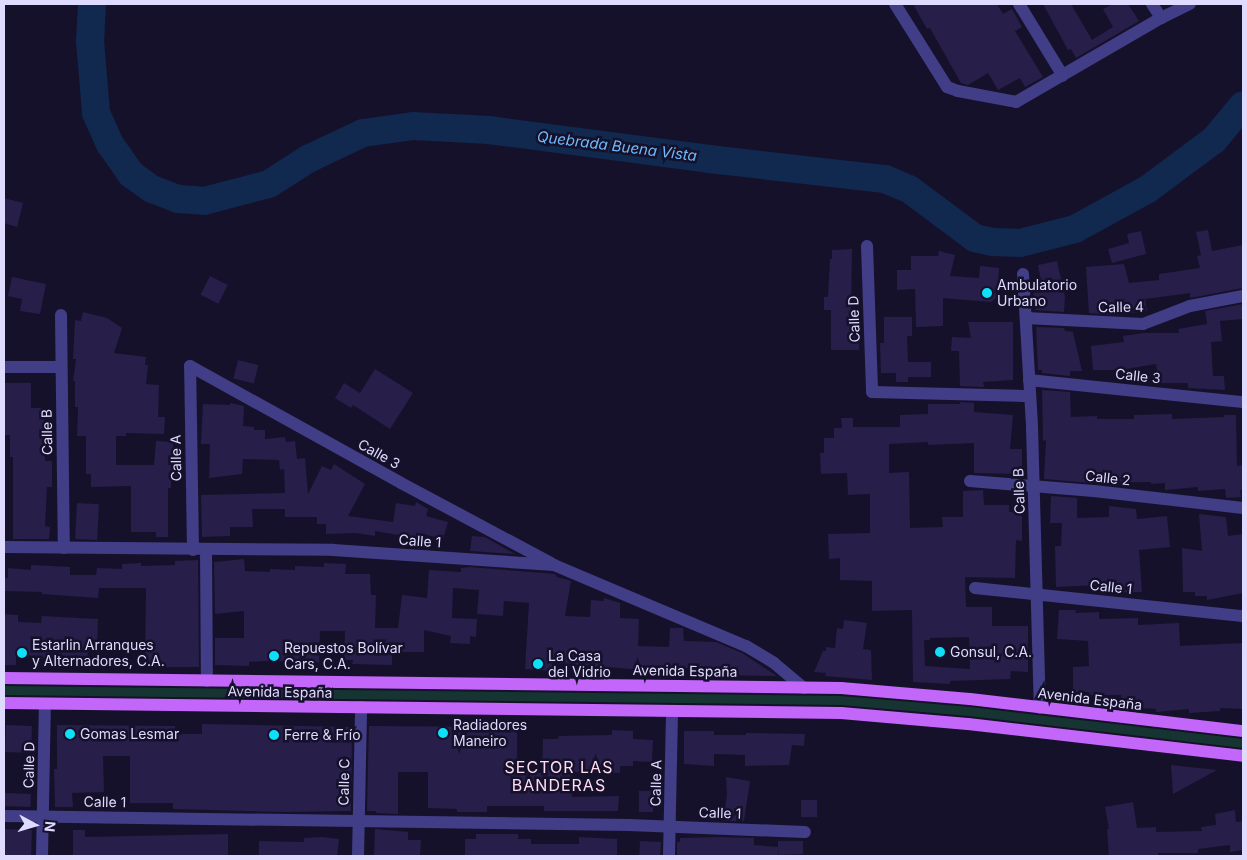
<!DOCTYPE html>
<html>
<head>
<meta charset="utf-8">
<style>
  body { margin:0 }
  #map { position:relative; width:1247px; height:860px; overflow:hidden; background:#16112a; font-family:Inter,sans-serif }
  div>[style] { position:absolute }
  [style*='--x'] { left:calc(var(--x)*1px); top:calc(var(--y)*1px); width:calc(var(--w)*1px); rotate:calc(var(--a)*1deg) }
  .green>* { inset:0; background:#153432 }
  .river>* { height:28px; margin:-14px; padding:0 14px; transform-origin:14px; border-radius:14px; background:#11284f }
  .building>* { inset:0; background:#271e4a; transform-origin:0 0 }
  .minor>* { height:12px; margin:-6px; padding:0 6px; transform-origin:6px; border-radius:6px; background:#413e87 }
  .major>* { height:12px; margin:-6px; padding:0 6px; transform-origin:6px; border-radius:6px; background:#c366fa }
  .dots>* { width:14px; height:14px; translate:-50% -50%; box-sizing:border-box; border:2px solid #16112a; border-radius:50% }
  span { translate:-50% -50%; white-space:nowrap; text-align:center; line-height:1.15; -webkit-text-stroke:5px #16112a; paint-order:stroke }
  .poi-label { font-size:14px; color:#dfdbfe }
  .left { translate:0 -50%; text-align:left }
  .street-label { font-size:14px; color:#dfdbfe }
  .water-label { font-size:15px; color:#6db9fb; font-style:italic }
  .quarter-label { font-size:16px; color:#feddf2; letter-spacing:1px }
  .frame { position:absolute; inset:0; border:5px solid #dfdbfe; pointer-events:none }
  .north { position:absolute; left:10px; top:800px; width:50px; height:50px; -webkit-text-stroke:4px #16112a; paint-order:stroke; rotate:96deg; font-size:14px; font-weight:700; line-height:20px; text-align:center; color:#dfdbfe }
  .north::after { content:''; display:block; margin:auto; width:18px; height:22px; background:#dfdbfe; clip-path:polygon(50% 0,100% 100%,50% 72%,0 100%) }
</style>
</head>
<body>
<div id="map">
  <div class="green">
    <i style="clip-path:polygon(4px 686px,841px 696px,970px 707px,1243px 739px,1243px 748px,969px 716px,841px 705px,4px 695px)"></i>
  </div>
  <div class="river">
    <i style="--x:92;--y:4;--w:37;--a:93"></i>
    <i style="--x:90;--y:41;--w:72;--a:85.2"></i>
    <i style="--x:96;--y:113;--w:34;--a:66"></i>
    <i style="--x:110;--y:144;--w:37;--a:55"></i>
    <i style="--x:131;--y:174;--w:26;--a:36"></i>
    <i style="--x:152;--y:189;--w:28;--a:21"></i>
    <i style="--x:178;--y:199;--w:26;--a:4"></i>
    <i style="--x:204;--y:201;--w:67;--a:-14.7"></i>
    <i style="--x:269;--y:184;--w:46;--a:-32.7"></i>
    <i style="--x:308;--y:159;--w:61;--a:-25.3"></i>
    <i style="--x:363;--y:133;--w:50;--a:-8"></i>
    <i style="--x:413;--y:126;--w:76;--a:3"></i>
    <i style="--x:489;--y:130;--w:222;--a:7.5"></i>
    <i style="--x:709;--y:159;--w:177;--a:6.5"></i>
    <i style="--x:885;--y:179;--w:26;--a:23"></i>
    <i style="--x:909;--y:189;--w:82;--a:36.6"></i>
    <i style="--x:975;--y:238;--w:18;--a:13"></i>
    <i style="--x:993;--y:242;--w:27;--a:2"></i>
    <i style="--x:1020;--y:243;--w:57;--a:-14.3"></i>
    <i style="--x:1075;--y:229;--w:83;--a:-28.7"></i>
    <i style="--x:1148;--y:189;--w:82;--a:-36.6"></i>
    <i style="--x:1214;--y:140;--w:45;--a:-50.4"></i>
  </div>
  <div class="building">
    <i style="clip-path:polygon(913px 4px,997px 4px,1003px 14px,1012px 9px,1022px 27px,1015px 31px,1043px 77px,1025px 87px,1020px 78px,998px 90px,988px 73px,968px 85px,961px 83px,930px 28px,927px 29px)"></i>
    <i style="clip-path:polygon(1043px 4px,1071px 4px,1092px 40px,1113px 27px,1103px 9px,1113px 4px,1128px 4px,1139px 21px,1076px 58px,1071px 49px,1068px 50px)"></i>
    <i style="clip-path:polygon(4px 198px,23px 203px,17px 227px,4px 223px)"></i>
    <i style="clip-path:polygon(1208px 230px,1212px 251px,1243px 245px,1243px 288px,1190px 298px,1190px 293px,1145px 299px,1147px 311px,1117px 315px,1089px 313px,1086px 267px,1124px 264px,1129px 283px,1159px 280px,1159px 274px,1200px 268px,1197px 256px,1201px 255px,1196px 232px)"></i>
    <i style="clip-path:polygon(1141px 231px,1146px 254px,1112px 263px,1108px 249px,1129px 243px,1127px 234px)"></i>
    <i style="clip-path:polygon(852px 249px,851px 313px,859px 313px,859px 350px,831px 350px,831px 310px,824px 310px,824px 297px,828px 297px,830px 259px,832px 259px,832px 250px)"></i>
    <i style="clip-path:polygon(939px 251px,955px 255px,950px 276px,979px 278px,980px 266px,999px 268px,997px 297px,991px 302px,943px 298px,943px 326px,916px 327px,915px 289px,897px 290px,897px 270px,911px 270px,911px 256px,938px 256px)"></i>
    <i style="clip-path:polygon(1057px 261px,1065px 297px,1064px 312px,1035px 310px,1037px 306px,1033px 306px,1034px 287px,1042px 287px,1038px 265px)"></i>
    <i style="left:210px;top:276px;width:20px;height:21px;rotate:27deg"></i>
    <i style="clip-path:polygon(12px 277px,46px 284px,40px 314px,20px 311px,22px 299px,8px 296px)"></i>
    <i style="clip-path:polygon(1243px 304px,1243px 319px,1220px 321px,1222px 341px,1211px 342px,1213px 376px,1224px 376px,1225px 390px,1188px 388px,1188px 383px,1159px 383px,1156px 364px,1120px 370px,1093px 370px,1091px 346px,1124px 342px,1123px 336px,1144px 333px,1179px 333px,1178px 329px,1207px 324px,1205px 311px)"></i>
    <i style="clip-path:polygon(83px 312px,107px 318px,122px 328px,114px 353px,146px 357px,145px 365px,148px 365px,146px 384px,159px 385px,158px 417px,165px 417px,164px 434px,126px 433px,126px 436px,116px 436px,116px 465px,154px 465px,156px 441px,173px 442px,173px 464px,182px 464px,182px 478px,171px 478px,171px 488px,168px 488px,168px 537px,156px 537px,156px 532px,131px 532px,131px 486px,91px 487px,91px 474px,86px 474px,86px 436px,77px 436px,78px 407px,75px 407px,75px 381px,73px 381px,76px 359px,73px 359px,75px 320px,81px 321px)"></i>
    <i style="clip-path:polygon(884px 317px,912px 317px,912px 336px,907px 336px,908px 362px,931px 362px,931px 377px,908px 377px,908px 382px,896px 382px,896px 373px,881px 373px,880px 343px,884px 343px)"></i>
    <i style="clip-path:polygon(968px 322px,1013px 322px,1013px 380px,983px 382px,984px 387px,960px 386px,959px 351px,951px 351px,952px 337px,971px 338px)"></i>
    <i style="clip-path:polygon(1036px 327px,1064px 328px,1065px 331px,1073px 332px,1082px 371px,1070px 371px,1070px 376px,1042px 373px,1042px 370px,1038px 370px)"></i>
    <i style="left:238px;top:360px;width:21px;height:19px;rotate:14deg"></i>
    <i style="clip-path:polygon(375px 369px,413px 393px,390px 429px,353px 405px,351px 408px,335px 398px,344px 383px,360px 393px)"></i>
    <i style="clip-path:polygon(4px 383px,31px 383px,31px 408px,44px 408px,45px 461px,52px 461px,52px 487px,47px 487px,45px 526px,50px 527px,49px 539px,13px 539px,13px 457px,10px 457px,10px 435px,4px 435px)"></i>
    <i style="clip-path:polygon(1042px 390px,1070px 392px,1071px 417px,1097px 416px,1097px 419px,1134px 419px,1134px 415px,1172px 414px,1172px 419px,1224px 417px,1224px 415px,1236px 415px,1237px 466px,1243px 465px,1243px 490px,1240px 490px,1241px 497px,1226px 498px,1225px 489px,1198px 491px,1198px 487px,1165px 490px,1165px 483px,1151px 484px,1151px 482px,1090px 483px,1044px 479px,1046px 440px,1043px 441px)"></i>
    <i style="clip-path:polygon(evenodd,960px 402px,974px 403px,974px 412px,1013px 415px,1010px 449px,1022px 449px,1022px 474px,974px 473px,974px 443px,928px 445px,928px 442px,889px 444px,889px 473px,909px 472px,910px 528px,943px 527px,942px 517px,963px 517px,963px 491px,983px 490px,984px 505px,1009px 505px,1009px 512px,1019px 512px,1019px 516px,1022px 516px,1022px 541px,1016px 540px,1015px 578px,965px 577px,966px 607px,992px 607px,992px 626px,1028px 626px,1028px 672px,1011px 671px,1010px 679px,950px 681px,950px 684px,913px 682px,912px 610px,872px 611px,872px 581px,840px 580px,840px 558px,829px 559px,828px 534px,870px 533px,870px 494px,848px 495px,847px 473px,821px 474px,820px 453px,824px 453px,824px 438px,834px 438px,834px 428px,842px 428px,841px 418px,853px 418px,853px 427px,900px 427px,900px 415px,928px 414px,928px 404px,960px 404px,960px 402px,969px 637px,970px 669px,925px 666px,924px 640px,930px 640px,930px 638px,969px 637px)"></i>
    <i style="clip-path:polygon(230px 403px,244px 406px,243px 426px,254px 427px,254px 430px,265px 430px,265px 439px,285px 437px,286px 442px,295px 441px,297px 459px,305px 458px,308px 494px,322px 466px,331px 470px,334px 464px,365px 484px,348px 516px,393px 522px,396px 503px,415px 506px,416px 502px,428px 509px,426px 516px,448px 522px,443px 539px,423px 534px,421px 545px,409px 543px,410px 537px,375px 531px,375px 536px,356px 533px,326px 534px,326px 524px,317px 524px,317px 517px,285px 517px,285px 509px,252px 509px,253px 527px,230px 527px,230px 536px,202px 537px,201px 495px,285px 493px,284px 469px,280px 470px,279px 460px,243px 459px,242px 474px,209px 478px,210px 444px,201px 444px,203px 404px,230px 405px)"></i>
    <i style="clip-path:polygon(1051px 496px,1077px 498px,1077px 518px,1109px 517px,1109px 506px,1136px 509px,1137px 519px,1167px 516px,1170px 547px,1139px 550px,1142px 592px,1100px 593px,1100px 585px,1056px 587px,1055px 546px,1061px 546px,1062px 523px,1050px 523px)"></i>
    <i style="left:77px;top:503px;width:22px;height:36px;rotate:3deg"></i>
    <i style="clip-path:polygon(1199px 514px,1226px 517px,1228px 536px,1243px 534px,1243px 593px,1207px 600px,1207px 596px,1195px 596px,1195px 592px,1183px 592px,1182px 548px,1202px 551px)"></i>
    <i style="clip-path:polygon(472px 536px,485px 537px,515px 554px,470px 551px)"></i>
    <i style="clip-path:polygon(244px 559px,245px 571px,270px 572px,270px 569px,295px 570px,295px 566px,324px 567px,324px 563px,346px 564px,345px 574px,370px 574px,371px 595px,376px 595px,375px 628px,398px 628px,402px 595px,427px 598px,429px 570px,461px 572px,461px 568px,469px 567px,555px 574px,557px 577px,571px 581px,565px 616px,590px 617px,591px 600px,604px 601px,604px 598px,620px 603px,620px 618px,639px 619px,638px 646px,669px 647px,670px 628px,683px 628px,684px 641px,716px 642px,742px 653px,777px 676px,716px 675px,716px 669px,683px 668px,683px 673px,553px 663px,552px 671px,525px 669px,529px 603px,504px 601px,503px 616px,477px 614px,479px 590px,453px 588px,452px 618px,477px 619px,476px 637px,470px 636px,470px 644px,450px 643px,451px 636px,424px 630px,424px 652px,392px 652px,392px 665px,352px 664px,353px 660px,344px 660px,345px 631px,320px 631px,319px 662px,266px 661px,249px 662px,249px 666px,215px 665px,215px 638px,244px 638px,244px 611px,215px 614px,214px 562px)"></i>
    <i style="clip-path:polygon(198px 560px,199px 667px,145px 667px,146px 588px,99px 588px,98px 598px,42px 594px,42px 592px,4px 591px,4px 578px,8px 578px,8px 568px,31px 570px,31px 565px,70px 567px,70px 575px,96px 575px,97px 568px,122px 569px,122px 564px,141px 563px,141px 566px,175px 565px,175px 561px)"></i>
    <i style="clip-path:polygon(1059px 610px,1076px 610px,1075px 613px,1099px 612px,1099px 619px,1138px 618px,1138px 625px,1179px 623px,1180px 646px,1243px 643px,1243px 709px,1220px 708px,1220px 711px,1189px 713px,1189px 709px,1156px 712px,1156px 709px,1137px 708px,1137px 700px,1121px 699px,1121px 695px,1090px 695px,1089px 692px,1073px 692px,1073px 667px,1089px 666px,1088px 641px,1057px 639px)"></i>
    <i style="clip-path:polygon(4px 614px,18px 615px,18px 622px,41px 623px,42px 616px,98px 619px,97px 649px,88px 649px,87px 667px,68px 667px,69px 659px,16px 656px,16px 665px,4px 665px)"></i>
    <i style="clip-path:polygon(844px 620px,867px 623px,863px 649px,871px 650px,872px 680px,825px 676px,826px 673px,814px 672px,823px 651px,826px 651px,826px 647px,835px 648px,837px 628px,843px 629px)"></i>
    <i style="clip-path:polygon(202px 724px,352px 727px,351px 811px,285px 812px,173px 809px,173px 803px,130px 803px,130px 756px,103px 756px,104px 792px,72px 793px,73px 807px,55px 807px,54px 769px,57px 769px,57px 725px,175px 726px,175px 734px,202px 734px)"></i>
    <i style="left:6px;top:725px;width:26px;height:27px;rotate:2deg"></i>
    <i style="clip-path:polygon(369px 726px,517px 727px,517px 773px,542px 773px,543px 739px,558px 739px,559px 736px,612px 735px,612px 730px,633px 731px,633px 739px,653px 740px,652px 762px,633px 761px,633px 766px,620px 766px,620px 773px,572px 772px,572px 797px,619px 796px,618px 811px,544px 811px,544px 806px,487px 806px,487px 812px,457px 812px,457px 809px,428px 808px,428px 772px,398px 772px,398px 814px,376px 813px,376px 811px,367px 811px)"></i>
    <i style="clip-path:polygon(684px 731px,714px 731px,714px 735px,746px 735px,746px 733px,805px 734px,804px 746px,792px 745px,789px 765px,745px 766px,745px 755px,714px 754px,714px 766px,684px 764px)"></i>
    <i style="clip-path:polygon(1171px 765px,1217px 770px,1173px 794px)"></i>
    <i style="clip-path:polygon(726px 777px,750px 781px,744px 821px,723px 821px,727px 795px)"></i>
    <i style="left:639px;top:791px;width:14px;height:21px"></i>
    <i style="left:4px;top:793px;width:27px;height:13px;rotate:2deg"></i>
    <i style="left:801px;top:800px;width:16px;height:17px"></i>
    <i style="clip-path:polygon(1133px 802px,1137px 828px,1156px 827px,1156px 832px,1202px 831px,1201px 827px,1216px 825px,1215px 814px,1235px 810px,1236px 822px,1243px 821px,1243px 850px,1230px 852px,1230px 845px,1198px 849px,1198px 853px,1158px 853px,1158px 856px,1109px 856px,1107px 829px,1109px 829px,1105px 807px)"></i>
    <i style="left:4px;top:829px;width:28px;height:27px;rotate:2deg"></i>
    <i style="clip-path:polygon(375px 829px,408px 832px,408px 840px,421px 840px,420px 856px,374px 856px)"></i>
    <i style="clip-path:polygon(73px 830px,85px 830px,85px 837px,228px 834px,228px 856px,73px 856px)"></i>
    <i style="clip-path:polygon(476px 834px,518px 834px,518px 839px,531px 839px,531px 844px,579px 844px,579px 837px,617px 839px,617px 856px,465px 856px,465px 839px,476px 839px)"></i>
    <i style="clip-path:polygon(322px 837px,339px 839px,337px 856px,259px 856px,259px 841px,304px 842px,304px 838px)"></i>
    <i style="clip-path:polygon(721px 837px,754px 838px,754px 845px,778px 847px,778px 841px,803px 841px,803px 854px,779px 855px,779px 849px,778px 856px,677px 856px,677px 842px,680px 842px,680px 838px)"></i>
    <i style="left:640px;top:841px;width:21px;height:15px;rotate:3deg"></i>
  </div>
  <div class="minor">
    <i style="--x:895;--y:4;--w:98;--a:57.9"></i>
    <i style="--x:947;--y:87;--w:12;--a:20"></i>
    <i style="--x:958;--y:91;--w:59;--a:10.7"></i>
    <i style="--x:1016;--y:102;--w:168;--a:-30.1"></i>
    <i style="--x:1161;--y:18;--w:32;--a:-26"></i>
    <i style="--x:1019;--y:4;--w:84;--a:58.6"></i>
    <i style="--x:1152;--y:4;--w:17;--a:57"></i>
    <i style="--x:867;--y:246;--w:146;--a:88"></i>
    <i style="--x:872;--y:392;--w:158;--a:1.5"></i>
    <i style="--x:1023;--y:274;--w:153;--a:86.6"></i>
    <i style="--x:1032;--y:427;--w:281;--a:88.4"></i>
    <i style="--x:61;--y:315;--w:233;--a:89.3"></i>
    <i style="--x:1026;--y:318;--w:117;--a:2.9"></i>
    <i style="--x:1143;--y:324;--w:50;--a:-21"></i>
    <i style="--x:1190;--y:306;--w:54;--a:-10.7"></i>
    <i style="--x:4;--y:367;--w:57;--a:0"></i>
    <i style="--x:1029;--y:380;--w:215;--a:5.9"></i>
    <i style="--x:970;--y:481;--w:124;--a:4.6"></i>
    <i style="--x:1094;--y:491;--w:150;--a:6.5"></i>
    <i style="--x:4;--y:547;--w:329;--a:0.5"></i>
    <i style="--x:333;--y:550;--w:222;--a:3.9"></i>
    <i style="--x:554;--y:565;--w:208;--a:22.9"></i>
    <i style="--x:746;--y:646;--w:33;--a:31"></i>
    <i style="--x:774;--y:663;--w:39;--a:40"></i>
    <i style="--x:193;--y:550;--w:184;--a:-90.9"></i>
    <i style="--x:190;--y:366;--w:241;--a:29"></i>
    <i style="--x:401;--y:483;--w:170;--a:28.1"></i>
    <i style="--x:206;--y:550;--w:131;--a:89.6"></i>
    <i style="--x:975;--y:588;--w:269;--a:6"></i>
    <i style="--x:4;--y:816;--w:625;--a:0.83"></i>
    <i style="--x:629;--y:825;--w:176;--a:2.3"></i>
    <i style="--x:42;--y:856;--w:152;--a:-88.9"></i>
    <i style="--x:358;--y:856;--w:149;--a:-88.8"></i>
    <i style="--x:669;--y:856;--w:145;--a:-88.8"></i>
  </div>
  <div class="major">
    <i style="--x:4;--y:678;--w:837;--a:0.68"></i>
    <i style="--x:841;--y:688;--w:129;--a:4.9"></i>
    <i style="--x:970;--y:699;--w:275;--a:6.7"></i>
    <i style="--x:4;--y:703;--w:837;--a:0.68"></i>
    <i style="--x:841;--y:713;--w:127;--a:5"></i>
    <i style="--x:968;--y:724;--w:277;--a:6.6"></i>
  </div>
  <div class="dots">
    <i style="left:987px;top:293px;background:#0de0f8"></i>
    <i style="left:940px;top:652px;background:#0de0f8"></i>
    <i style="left:22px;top:653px;background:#0de0f8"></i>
    <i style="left:274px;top:656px;background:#0de0f8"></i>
    <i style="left:538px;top:664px;background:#0de0f8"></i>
    <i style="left:443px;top:733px;background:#0de0f8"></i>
    <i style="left:70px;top:734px;background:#0de0f8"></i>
    <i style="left:274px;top:735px;background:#0de0f8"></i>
  </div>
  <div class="poi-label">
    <span class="left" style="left:997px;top:293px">Ambulatorio<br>Urbano</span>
    <span class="left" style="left:32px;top:653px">Estarlin Arranques<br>y Alternadores, C.A.</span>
    <span class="left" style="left:284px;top:656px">Repuestos Bolívar<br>Cars, C.A.</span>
    <span class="left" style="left:950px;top:652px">Gonsul, C.A.</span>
    <span class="left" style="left:548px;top:664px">La Casa<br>del Vidrio</span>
    <span class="left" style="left:453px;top:733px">Radiadores<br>Maneiro</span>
    <span class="left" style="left:80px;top:734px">Gomas Lesmar</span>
    <span class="left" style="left:284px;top:735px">Ferre &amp; Frío</span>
  </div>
  <div class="street-label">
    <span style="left:1121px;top:307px;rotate:-1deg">Calle 4</span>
    <span style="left:854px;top:319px;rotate:-92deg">Calle D</span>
    <span style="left:1138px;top:376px;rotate:6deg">Calle 3</span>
    <span style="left:47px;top:432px;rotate:-91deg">Calle B</span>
    <span style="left:379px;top:454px;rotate:29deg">Calle 3</span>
    <span style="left:176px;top:458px;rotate:-91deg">Calle A</span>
    <span style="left:1108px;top:478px;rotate:6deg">Calle 2</span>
    <span style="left:1019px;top:491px;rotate:-92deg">Calle B</span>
    <span style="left:420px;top:541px;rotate:4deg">Calle 1</span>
    <span style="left:1111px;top:587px;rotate:6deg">Calle 1</span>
    <span style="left:685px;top:671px;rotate:1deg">Avenida España</span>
    <span style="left:280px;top:692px;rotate:1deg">Avenida España</span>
    <span style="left:1090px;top:699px;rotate:7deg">Avenida España</span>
    <span style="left:29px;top:765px;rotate:-89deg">Calle D</span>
    <span style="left:344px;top:782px;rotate:-89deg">Calle C</span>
    <span style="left:656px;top:783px;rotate:-89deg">Calle A</span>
    <span style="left:105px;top:802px;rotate:1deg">Calle 1</span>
    <span style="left:720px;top:813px;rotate:2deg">Calle 1</span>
  </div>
  <div class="water-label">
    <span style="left:617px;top:146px;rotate:7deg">Quebrada Buena Vista</span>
  </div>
  <div class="quarter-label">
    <span style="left:559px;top:776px">SECTOR LAS<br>BANDERAS</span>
  </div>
  <div class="frame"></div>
  <div class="north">N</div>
</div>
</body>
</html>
